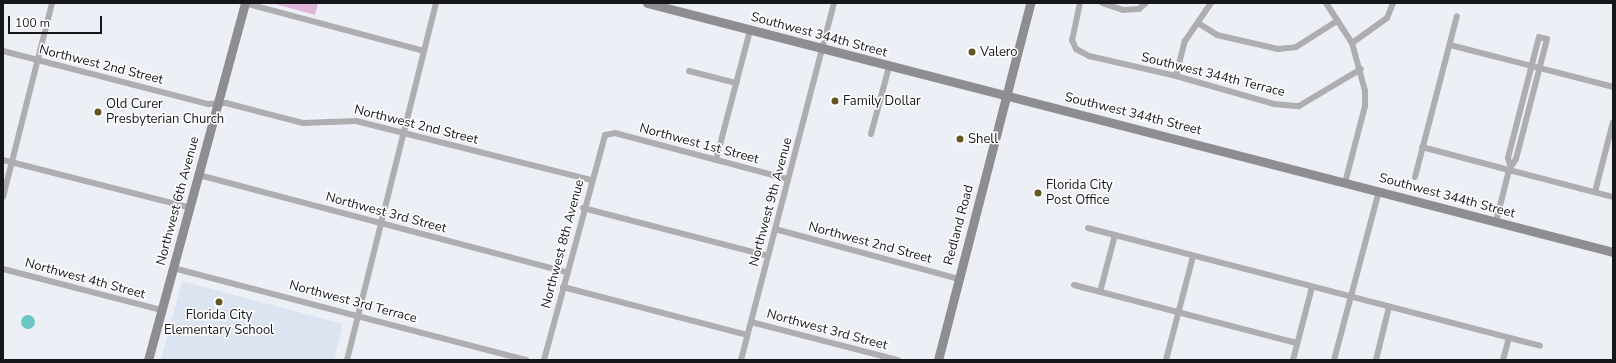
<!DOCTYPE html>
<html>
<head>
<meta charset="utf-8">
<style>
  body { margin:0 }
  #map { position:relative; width:1616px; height:363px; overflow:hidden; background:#ecf0f6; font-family:"Nunito Sans",sans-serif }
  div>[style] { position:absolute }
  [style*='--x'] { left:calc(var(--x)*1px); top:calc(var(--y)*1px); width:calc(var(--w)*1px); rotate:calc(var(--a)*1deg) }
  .built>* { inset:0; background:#dce4f1 }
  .green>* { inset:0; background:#e0b7da }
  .water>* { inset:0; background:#6ac7c6 }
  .round { border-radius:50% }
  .street>* { height:6px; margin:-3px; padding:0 3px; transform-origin:3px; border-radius:3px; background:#aeadb0 }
  .secondary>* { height:9px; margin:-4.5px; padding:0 4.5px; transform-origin:4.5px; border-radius:4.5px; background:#8e8d91 }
  .dots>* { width:11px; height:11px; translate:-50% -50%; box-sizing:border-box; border:2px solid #fff; border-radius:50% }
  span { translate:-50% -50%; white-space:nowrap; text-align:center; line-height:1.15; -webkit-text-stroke:3px #fff; paint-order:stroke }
  .street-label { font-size:13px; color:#16171a }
  .poi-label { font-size:13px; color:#16171a }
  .left { translate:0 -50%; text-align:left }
  .frame { position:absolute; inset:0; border:4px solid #16171a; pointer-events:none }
  .scale { position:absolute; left:8px; top:16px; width:94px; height:18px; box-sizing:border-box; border:2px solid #16171a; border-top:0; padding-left:5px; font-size:12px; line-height:14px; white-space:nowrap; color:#16171a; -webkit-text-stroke:3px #fff; paint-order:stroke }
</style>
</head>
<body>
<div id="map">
  <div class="built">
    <i style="clip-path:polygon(182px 281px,343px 324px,334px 360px,161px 360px)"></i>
  </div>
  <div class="green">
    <i style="clip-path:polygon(271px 3px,318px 3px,315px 15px)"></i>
  </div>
  <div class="water">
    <i class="round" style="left:21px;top:315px;width:14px;height:14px"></i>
  </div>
  <div class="street">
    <i style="--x:244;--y:3;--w:186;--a:14.9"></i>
    <i style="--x:1080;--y:3;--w:38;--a:102"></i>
    <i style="--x:1072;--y:40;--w:10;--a:66"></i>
    <i style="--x:1076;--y:49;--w:15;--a:28"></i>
    <i style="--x:1089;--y:56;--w:89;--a:12.9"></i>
    <i style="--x:1176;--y:76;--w:102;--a:15.9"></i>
    <i style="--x:1274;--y:104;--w:25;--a:5"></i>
    <i style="--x:1299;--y:106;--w:72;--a:-30.8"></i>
    <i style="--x:1102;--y:3;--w:22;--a:18"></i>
    <i style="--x:1123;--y:10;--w:16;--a:-4"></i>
    <i style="--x:1139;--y:9;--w:9;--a:-41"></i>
    <i style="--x:1326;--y:3;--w:48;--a:57"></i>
    <i style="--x:1352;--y:43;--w:50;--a:74.8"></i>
    <i style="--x:1365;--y:91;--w:15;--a:90"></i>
    <i style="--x:1365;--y:106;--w:80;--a:104.6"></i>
    <i style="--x:1198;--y:23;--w:22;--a:32"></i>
    <i style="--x:1217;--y:35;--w:63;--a:12.9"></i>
    <i style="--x:1278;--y:49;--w:18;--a:-6"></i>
    <i style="--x:1296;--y:47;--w:49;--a:-32.4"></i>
    <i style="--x:1352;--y:43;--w:43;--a:-35.5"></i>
    <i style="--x:1387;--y:18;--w:16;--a:-68"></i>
    <i style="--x:1450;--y:45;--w:168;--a:14.4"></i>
    <i style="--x:3;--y:51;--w:212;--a:14.5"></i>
    <i style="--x:208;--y:104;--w:18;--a:-3"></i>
    <i style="--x:226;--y:103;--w:80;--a:14.6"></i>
    <i style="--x:303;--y:123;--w:53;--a:-2.2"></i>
    <i style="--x:356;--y:121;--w:242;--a:14.1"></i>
    <i style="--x:689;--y:71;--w:49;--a:14.3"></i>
    <i style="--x:1176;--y:76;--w:36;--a:-76"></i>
    <i style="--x:1185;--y:41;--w:46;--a:-55.6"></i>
    <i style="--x:871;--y:134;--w:69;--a:-75"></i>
    <i style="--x:1422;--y:147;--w:90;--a:14.8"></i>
    <i style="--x:1509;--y:170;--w:13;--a:-58"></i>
    <i style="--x:1516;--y:159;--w:124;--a:-75.5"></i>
    <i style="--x:1547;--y:39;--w:8;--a:-166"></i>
    <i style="--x:1539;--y:37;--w:125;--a:104.4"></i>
    <i style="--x:1508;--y:158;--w:7;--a:74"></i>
    <i style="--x:3;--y:160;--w:194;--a:14.3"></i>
    <i style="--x:716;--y:160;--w:134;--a:-75.3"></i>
    <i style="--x:199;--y:175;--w:381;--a:14.8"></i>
    <i style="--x:1415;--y:177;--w:166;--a:-75.4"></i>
    <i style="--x:1595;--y:192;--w:72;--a:-75.6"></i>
    <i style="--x:3;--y:197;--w:200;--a:-75.8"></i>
    <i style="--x:583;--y:208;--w:191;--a:14.5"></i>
    <i style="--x:1496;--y:222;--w:54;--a:-76"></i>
    <i style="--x:1509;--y:170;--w:107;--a:14.6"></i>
    <i style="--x:1088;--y:228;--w:467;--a:14.6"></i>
    <i style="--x:775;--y:229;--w:191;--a:15.2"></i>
    <i style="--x:173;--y:268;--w:365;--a:14.6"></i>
    <i style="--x:3;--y:269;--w:163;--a:14.5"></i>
    <i style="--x:1074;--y:285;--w:230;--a:14.6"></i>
    <i style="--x:563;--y:287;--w:190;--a:14.6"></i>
    <i style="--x:1100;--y:292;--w:59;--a:-75.3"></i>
    <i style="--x:751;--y:322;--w:152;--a:14.5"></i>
    <i style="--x:347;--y:360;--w:368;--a:-76"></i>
    <i style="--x:544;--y:360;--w:233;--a:-74.8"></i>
    <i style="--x:605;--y:135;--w:10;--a:-11"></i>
    <i style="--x:615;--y:133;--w:179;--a:14.9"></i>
    <i style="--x:741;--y:360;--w:369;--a:-75.4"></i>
    <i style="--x:1166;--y:360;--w:107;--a:-75.4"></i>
    <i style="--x:1293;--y:360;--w:75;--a:-75.4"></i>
    <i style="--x:1334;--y:360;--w:175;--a:-75.1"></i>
    <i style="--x:1376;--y:360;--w:55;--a:-76.2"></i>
    <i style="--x:1503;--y:360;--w:23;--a:-75"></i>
  </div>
  <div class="secondary">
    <i style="--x:647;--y:3;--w:998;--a:14.45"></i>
    <i style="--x:148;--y:360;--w:370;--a:-74.8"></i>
    <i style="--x:938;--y:360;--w:369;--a:-75.5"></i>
  </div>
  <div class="dots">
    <i style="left:972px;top:52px;background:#645522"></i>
    <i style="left:835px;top:101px;background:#645522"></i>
    <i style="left:98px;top:112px;background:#645522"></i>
    <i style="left:960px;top:139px;background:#645522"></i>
    <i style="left:1038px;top:193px;background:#645522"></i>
    <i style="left:219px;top:302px;background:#645522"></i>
  </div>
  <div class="street-label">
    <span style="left:819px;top:35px;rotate:15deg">Southwest 344th Street</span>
    <span style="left:101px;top:65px;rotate:14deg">Northwest 2nd Street</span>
    <span style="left:1213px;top:75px;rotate:14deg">Southwest 344th Terrace</span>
    <span style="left:1133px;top:114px;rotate:14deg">Southwest 344th Street</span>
    <span style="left:416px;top:125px;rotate:14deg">Northwest 2nd Street</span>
    <span style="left:699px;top:144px;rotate:15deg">Northwest 1st Street</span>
    <span style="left:1447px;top:196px;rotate:15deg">Southwest 344th Street</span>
    <span style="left:178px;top:201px;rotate:-75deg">Northwest 6th Avenue</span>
    <span style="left:771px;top:202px;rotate:-75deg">Northwest 9th Avenue</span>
    <span style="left:386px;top:213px;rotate:15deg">Northwest 3rd Street</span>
    <span style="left:959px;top:225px;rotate:-75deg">Redland Road</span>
    <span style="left:870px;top:243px;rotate:15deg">Northwest 2nd Street</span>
    <span style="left:563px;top:244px;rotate:-75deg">Northwest 8th Avenue</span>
    <span style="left:85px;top:279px;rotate:15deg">Northwest 4th Street</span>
    <span style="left:353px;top:302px;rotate:15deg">Northwest 3rd Terrace</span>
    <span style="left:827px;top:330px;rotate:15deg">Northwest 3rd Street</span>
  </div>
  <div class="poi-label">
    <span class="left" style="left:980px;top:52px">Valero</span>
    <span class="left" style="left:843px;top:101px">Family Dollar</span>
    <span class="left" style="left:106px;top:112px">Old Curer<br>Presbyterian Church</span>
    <span class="left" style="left:968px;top:139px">Shell</span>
    <span class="left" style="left:1046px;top:193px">Florida City<br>Post Office</span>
    <span style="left:219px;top:323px">Florida City<br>Elementary School</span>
  </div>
  <div class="frame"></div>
  <div class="scale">100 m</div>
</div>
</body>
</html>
